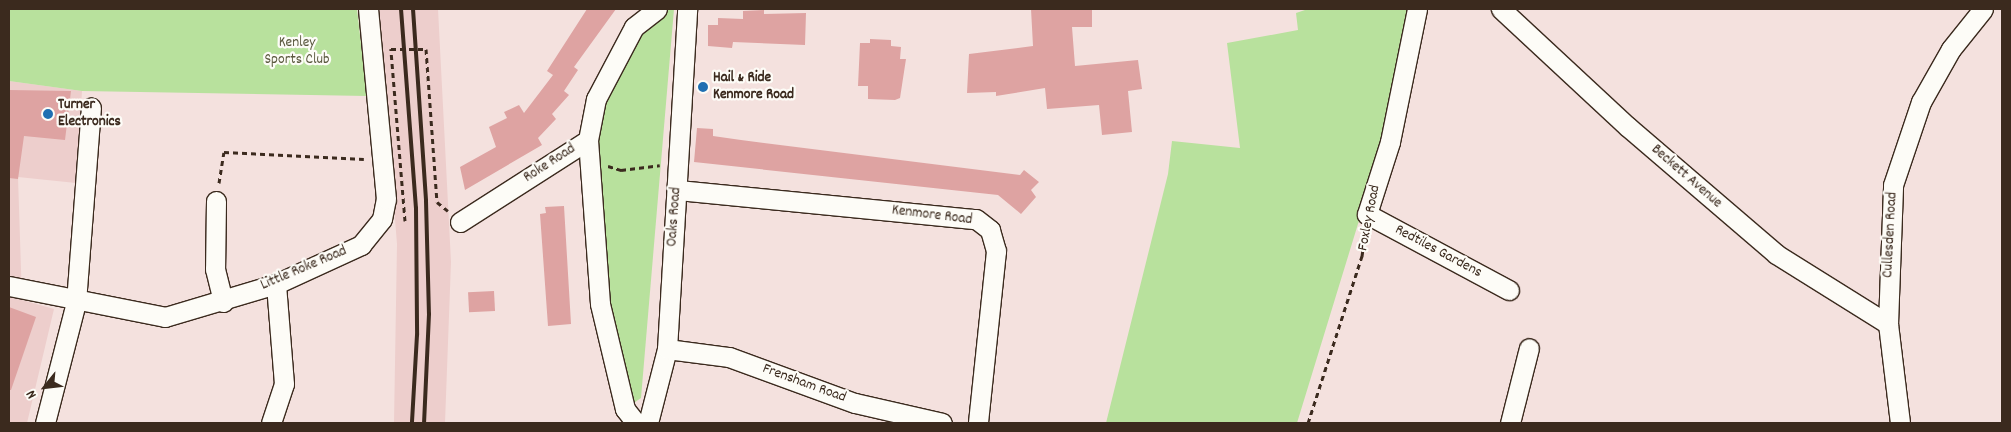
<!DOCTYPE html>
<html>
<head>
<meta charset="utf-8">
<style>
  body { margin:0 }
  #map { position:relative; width:2011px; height:432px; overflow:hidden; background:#f4e1de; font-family:Dekko,sans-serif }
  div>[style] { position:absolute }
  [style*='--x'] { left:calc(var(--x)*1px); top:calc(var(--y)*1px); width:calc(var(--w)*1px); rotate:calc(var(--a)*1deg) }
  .built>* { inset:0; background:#edcecc }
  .green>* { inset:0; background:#b8e19d }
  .building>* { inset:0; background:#dea3a2; transform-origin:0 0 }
  .path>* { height:3px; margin-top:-1.5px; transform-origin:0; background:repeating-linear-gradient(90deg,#3b2a1e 0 5px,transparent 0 9px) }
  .roads { filter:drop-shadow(1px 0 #3b2a1e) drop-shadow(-1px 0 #3b2a1e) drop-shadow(0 1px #3b2a1e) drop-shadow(0 -1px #3b2a1e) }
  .minor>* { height:19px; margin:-9.5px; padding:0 9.5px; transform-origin:9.5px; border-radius:9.5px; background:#fdfcf7 }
  .rail>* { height:4px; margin:-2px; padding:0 2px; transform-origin:2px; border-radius:2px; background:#3b2a1e }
  .path-bridge>* { height:3px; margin-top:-1.5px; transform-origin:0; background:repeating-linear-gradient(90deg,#3b2a1e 0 5px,transparent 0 9px) }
  .dots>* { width:14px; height:14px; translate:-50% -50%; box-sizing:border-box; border:2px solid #fdfcf7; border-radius:50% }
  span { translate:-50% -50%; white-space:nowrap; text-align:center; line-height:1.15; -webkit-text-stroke:4.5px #fdfcf7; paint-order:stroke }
  .park-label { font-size:15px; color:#5a583e }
  .poi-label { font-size:15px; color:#3b2a1e; font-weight:700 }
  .left { translate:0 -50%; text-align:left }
  .street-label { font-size:15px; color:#3b2a1e }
  .frame { position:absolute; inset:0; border:10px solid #3b2a1e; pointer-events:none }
  .north { position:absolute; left:20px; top:362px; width:50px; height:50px; -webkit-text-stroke:4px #fdfcf7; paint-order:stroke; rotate:241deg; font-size:14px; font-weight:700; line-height:20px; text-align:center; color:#3b2a1e }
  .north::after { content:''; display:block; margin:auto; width:18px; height:22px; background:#3b2a1e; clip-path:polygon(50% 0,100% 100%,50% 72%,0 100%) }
</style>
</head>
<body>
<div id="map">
  <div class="built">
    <i style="clip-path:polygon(378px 9px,438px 9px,451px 262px,445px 423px,394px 423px,397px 244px)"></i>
    <i style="clip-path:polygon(9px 81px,82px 91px,76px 183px,18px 177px,22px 300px,54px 309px,27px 423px,9px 423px)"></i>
  </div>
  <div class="green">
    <i style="clip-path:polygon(9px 9px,357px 9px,367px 96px,82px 91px,9px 81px)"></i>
    <i style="clip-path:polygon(657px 9px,674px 9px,641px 398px,625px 409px,600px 304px,588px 140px,634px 27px)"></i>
    <i style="clip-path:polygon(1308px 9px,1409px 9px,1384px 139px,1297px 423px,1106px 423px,1168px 174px,1172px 141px,1240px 148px,1227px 43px,1298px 30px,1296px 13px)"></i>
  </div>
  <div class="building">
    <i style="clip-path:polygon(587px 9px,616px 9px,574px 67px,578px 70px,564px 91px,569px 95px,552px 114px,556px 119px,538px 138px,542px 145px,465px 190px,460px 167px,496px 147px,489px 127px,507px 118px,504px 112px,519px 105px,524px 113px,553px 75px,547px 71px)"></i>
    <i style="clip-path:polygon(1031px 9px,1092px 9px,1092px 27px,1072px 27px,1075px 66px,1138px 60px,1142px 89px,1128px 91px,1132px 132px,1102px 135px,1099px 105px,1047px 109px,1045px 88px,996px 96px,996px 92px,967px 93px,969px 54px,1033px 46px)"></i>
    <i style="clip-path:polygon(764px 10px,764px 14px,806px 13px,805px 45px,733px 42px,732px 48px,708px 46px,708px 25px,718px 25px,718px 18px,743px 19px,743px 11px)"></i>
    <i style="clip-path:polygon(870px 39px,891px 40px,891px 46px,901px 47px,900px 59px,906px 59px,900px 98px,895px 100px,868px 99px,868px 86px,858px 86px,860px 43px,870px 43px)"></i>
    <i style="clip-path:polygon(9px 90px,71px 91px,65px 140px,24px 136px,18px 179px,9px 178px)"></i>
    <i style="clip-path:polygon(697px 128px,713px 129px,713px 136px,741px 140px,1020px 175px,1024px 170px,1039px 182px,1031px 190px,1036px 197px,1021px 214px,998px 195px,694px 162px)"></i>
    <i style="clip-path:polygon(564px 206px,571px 324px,548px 326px,540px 214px,546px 213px,545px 207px)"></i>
    <i style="left:494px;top:291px;width:20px;height:26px;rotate:87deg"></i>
    <i style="clip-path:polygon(9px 307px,36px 317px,11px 390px,9px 390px)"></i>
  </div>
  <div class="path">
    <i style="--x:608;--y:166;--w:14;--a:17"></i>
    <i style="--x:621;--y:170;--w:39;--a:-7"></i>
    <i style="--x:219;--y:183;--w:31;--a:-81"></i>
    <i style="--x:224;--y:152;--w:140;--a:2.9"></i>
    <i style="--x:437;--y:202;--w:14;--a:39"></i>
    <i style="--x:1308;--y:423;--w:176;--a:-72.1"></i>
    <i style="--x:1362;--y:256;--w:22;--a:-82"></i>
  </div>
  <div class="roads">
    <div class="minor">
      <i style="--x:1417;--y:9;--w:136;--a:101.5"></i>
      <i style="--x:1390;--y:142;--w:76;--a:107.7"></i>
      <i style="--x:1367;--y:214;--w:161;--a:28.2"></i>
      <i style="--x:1501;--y:9;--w:173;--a:42.9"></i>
      <i style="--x:1628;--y:127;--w:195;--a:40.6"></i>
      <i style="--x:1776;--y:254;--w:132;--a:32"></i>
      <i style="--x:588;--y:140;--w:164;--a:85.8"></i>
      <i style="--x:600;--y:304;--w:108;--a:76.6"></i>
      <i style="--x:625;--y:409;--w:18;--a:52"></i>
      <i style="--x:678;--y:190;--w:299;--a:5.6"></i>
      <i style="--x:976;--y:219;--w:18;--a:38"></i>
      <i style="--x:990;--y:230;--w:22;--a:74"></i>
      <i style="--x:996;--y:251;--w:173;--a:96"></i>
      <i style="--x:216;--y:201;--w:68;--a:90.8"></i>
      <i style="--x:215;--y:269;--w:34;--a:76"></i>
      <i style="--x:460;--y:222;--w:152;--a:-32.6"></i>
      <i style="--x:588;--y:140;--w:42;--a:-79"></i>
      <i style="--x:596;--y:99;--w:81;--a:-62.2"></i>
      <i style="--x:634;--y:27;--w:29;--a:-38"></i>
      <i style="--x:9;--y:286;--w:159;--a:11.2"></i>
      <i style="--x:165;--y:317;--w:116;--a:-16.6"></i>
      <i style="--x:276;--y:284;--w:94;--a:-24.6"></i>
      <i style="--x:361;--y:245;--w:33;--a:-51"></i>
      <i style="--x:382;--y:219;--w:20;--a:-79"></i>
      <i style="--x:386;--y:199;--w:191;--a:-95.4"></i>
      <i style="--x:667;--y:349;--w:63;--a:7.4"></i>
      <i style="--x:729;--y:357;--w:134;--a:20.1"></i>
      <i style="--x:855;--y:403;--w:89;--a:12.9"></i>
      <i style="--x:45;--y:423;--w:125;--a:-75.6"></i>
      <i style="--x:76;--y:302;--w:195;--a:-85.6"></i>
      <i style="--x:271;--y:423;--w:41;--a:-71.6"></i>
      <i style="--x:284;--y:384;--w:100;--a:-94.6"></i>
      <i style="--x:648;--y:423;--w:76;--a:-75.6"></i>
      <i style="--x:667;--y:349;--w:341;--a:-86.6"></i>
      <i style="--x:1510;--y:423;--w:77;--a:-75.8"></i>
      <i style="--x:1900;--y:423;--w:100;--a:-96.9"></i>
      <i style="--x:1888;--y:324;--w:139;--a:-87.9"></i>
      <i style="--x:1893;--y:185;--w:88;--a:-71.4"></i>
      <i style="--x:1921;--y:102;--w:61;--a:-60.5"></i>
      <i style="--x:1951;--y:49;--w:51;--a:-51.3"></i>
    </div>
  </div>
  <div class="rail">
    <i style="--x:401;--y:9;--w:200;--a:85.7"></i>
    <i style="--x:416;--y:208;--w:127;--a:89.5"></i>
    <i style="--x:417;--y:335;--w:88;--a:93.3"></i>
    <i style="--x:413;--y:9;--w:192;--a:86.1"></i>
    <i style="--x:426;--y:201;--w:113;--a:88.5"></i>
    <i style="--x:429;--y:314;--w:109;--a:92.6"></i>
  </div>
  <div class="path-bridge">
    <i style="--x:405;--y:221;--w:173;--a:-94.7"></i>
    <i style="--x:391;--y:49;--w:35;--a:0"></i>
    <i style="--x:426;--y:49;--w:153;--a:85.9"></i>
  </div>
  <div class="dots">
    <i style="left:703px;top:87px;background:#1f6fb2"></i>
    <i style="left:48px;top:114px;background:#1f6fb2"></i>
  </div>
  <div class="park-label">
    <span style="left:297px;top:52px">Kenley<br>Sports Club</span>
  </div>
  <div class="poi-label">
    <span class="left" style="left:713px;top:87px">Hail &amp; Ride<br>Kenmore Road</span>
    <span class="left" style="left:58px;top:114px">Turner<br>Electronics</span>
  </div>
  <div class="street-label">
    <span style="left:550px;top:164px;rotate:-33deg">Roke Road</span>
    <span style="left:1686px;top:177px;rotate:41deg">Beckett Avenue</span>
    <span style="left:932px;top:216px;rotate:7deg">Kenmore Road</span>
    <span style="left:675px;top:217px;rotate:-86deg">Oaks Road</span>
    <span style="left:1370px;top:218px;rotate:-79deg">Foxley Road</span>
    <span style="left:1891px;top:235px;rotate:-87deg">Cullesden Road</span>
    <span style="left:1438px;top:252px;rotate:28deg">Redtiles Gardens</span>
    <span style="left:304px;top:269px;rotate:-23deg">Little Roke Road</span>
    <span style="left:804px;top:384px;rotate:20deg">Frensham Road</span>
  </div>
  <div class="frame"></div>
  <div class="north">N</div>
</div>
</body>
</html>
